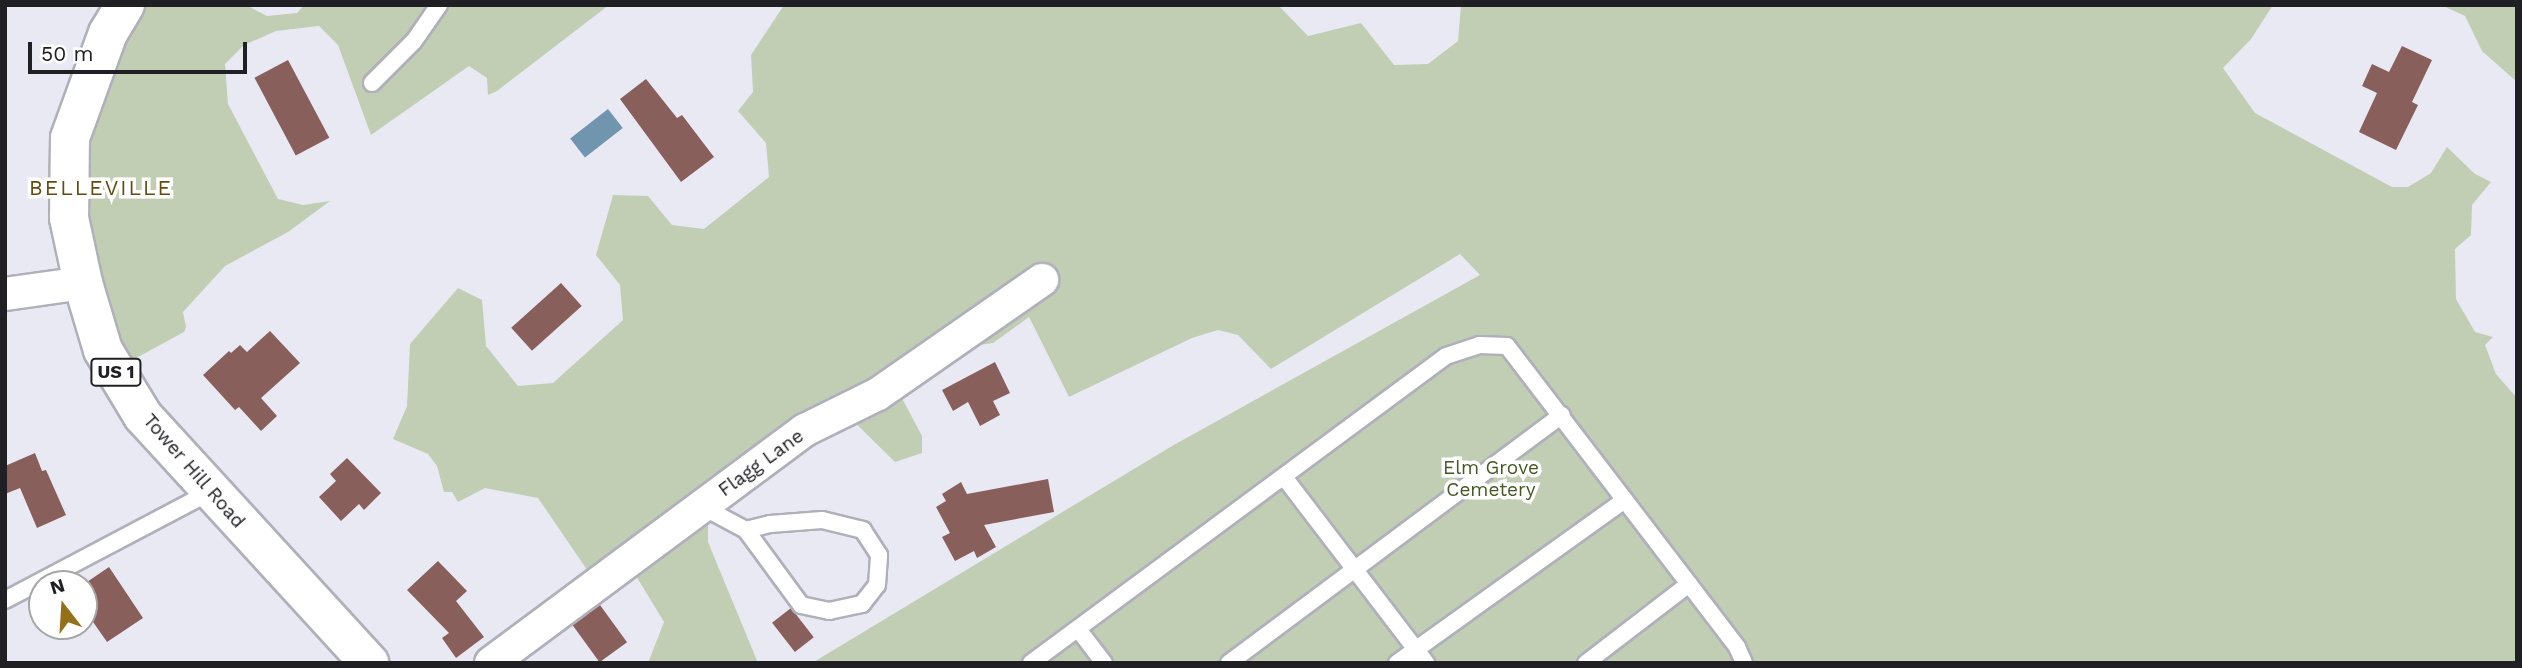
<!DOCTYPE html>
<html>
<head>
<meta charset="utf-8">
<style>
  body { margin:0 }
  #map { position:relative; width:2522px; height:668px; overflow:hidden; background:#e9e9f4; font-family:"Work Sans",sans-serif }
  div>[style] { position:absolute }
  [style*='--x'] { left:calc(var(--x)*1px); top:calc(var(--y)*1px); width:calc(var(--w)*1px); rotate:calc(var(--a)*1deg) }
  .green>* { inset:0; background:#c1ceb4 }
  .water>* { inset:0; background:#7295af; transform-origin:0 0 }
  .building>* { inset:0; background:#895f5b; transform-origin:0 0 }
  .roads { filter:drop-shadow(2px 0 #b0b0bb) drop-shadow(-2px 0 #b0b0bb) drop-shadow(0 2px #b0b0bb) drop-shadow(0 -2px #b0b0bb) }
  .lane>* { height:16px; margin:-8px; padding:0 8px; transform-origin:8px; border-radius:8px; background:#fff }
  .street>* { height:32px; margin:-16px; padding:0 16px; transform-origin:16px; border-radius:16px; background:#fff }
  .primary>* { height:38px; margin:-19px; padding:0 19px; transform-origin:19px; border-radius:19px; background:#fff }
  span { translate:-50% -50%; white-space:nowrap; text-align:center; line-height:1.15; -webkit-text-stroke:7px #fff; paint-order:stroke }
  .shield-label span { padding:2px 5px; background:#fff; border:2px solid; border-radius:5px; -webkit-text-stroke-width:0 }
  .shield-label { font-size:18px; color:#202024; font-weight:700 }
  .street-label { font-size:19px; color:#202024 }
  .park-label { font-size:19px; color:#435921 }
  .neighbourhood-label { font-size:21px; color:#634b0f; letter-spacing:2px }
  .frame { position:absolute; inset:0; border:7px solid #202024; pointer-events:none }
  .north { position:absolute; left:28px; top:570px; width:70px; height:70px; box-sizing:border-box; background:#fff; border:2px solid #a6a6a7; border-radius:50%; rotate:343deg; font-size:19px; font-weight:700; line-height:28px; text-align:center; color:#202024 }
  .north::after { content:''; display:block; margin:auto; width:24px; height:32px; background:#947119; clip-path:polygon(50% 0,100% 100%,50% 72%,0 100%) }
  .scale { position:absolute; left:28px; top:42px; width:219px; height:32px; box-sizing:border-box; border:4px solid #202024; border-top:0; padding-left:9px; font-size:21px; line-height:24px; white-space:nowrap; color:#202024; -webkit-text-stroke:5px #fff; paint-order:stroke }
</style>
</head>
<body>
<div id="map">
  <div class="green">
    <i style="clip-path:polygon(122px 5px,246px 5px,267px 16px,297px 13px,304px 5px,609px 5px,497px 91px,488px 95px,487px 78px,469px 66px,371px 135px,338px 45px,319px 26px,276px 31px,244px 45px,225px 64px,228px 104px,278px 199px,303px 205px,330px 201px,288px 232px,225px 266px,183px 312px,186px 327px,184px 332px,114px 370px,68px 137px)"></i>
    <i style="clip-path:polygon(784px 5px,1278px 5px,1308px 36px,1361px 23px,1394px 65px,1428px 64px,1458px 41px,1461px 5px,2273px 5px,2251px 39px,2223px 68px,2255px 113px,2392px 187px,2408px 187px,2431px 173px,2447px 147px,2475px 174px,2491px 182px,2472px 205px,2471px 235px,2455px 249px,2456px 299px,2475px 332px,2493px 337px,2485px 345px,2496px 374px,2517px 398px,2517px 663px,812px 663px,1172px 446px,1480px 275px,1460px 254px,1271px 369px,1238px 335px,1218px 330px,1192px 338px,1069px 397px,1029px 317px,993px 343px,943px 350px,896px 387px,922px 436px,922px 453px,895px 462px,840px 408px,708px 496px,708px 542px,758px 663px,648px 663px,664px 622px,627px 561px,592px 577px,538px 498px,485px 488px,458px 502px,452px 492px,444px 492px,437px 466px,428px 454px,393px 439px,407px 406px,410px 344px,458px 288px,482px 300px,486px 346px,518px 386px,553px 383px,623px 320px,620px 285px,596px 255px,613px 195px,648px 196px,672px 225px,704px 229px,769px 177px,766px 143px,738px 111px,753px 92px,751px 55px)"></i>
    <i style="clip-path:polygon(2441px 5px,2517px 5px,2517px 82px,2482px 51px,2465px 16px)"></i>
  </div>
  <div class="water">
    <i style="left:608px;top:109px;width:24px;height:48px;rotate:52deg"></i>
  </div>
  <div class="building">
    <i style="clip-path:polygon(2402px 46px,2432px 60px,2412px 102px,2418px 105px,2396px 150px,2359px 132px,2377px 93px,2362px 86px,2372px 64px,2389px 72px)"></i>
    <i style="left:288px;top:60px;width:88px;height:38px;rotate:62deg"></i>
    <i style="clip-path:polygon(646px 79px,677px 118px,682px 115px,714px 157px,681px 182px,620px 99px)"></i>
    <i style="left:561px;top:283px;width:31px;height:67px;rotate:48deg"></i>
    <i style="clip-path:polygon(270px 331px,300px 363px,261px 398px,277px 416px,261px 431px,239px 407px,235px 410px,203px 375px,229px 351px,231px 353px,240px 345px,247px 352px)"></i>
    <i style="clip-path:polygon(995px 362px,1010px 393px,993px 401px,1000px 415px,980px 426px,968px 402px,953px 411px,942px 390px)"></i>
    <i style="clip-path:polygon(35px 453px,42px 471px,46px 470px,66px 515px,37px 528px,20px 488px,5px 494px,5px 466px)"></i>
    <i style="clip-path:polygon(347px 458px,381px 493px,364px 510px,359px 504px,341px 521px,319px 497px,336px 481px,330px 474px)"></i>
    <i style="clip-path:polygon(1048px 479px,1054px 512px,984px 525px,996px 547px,977px 558px,974px 551px,955px 561px,942px 537px,950px 533px,936px 507px,946px 501px,942px 494px,961px 482px,967px 494px)"></i>
    <i style="clip-path:polygon(438px 561px,467px 591px,456px 601px,484px 637px,456px 658px,442px 638px,449px 633px,407px 590px)"></i>
    <i style="clip-path:polygon(109px 567px,143px 618px,107px 642px,84px 609px,84px 584px)"></i>
    <i style="left:600px;top:605px;width:46px;height:34px;rotate:54deg"></i>
    <i style="left:791px;top:608px;width:37px;height:24px;rotate:52deg"></i>
  </div>
  <div class="roads">
    <div class="lane">
      <i style="--x:372;--y:83;--w:59;--a:-45"></i>
      <i style="--x:414;--y:41;--w:44;--a:-55.2"></i>
      <i style="--x:1284;--y:477;--w:234;--a:52.6"></i>
      <i style="--x:701;--y:506;--w:51;--a:28.1"></i>
      <i style="--x:746;--y:530;--w:93;--a:53.7"></i>
      <i style="--x:801;--y:605;--w:29;--a:12"></i>
      <i style="--x:829;--y:611;--w:34;--a:-12"></i>
      <i style="--x:862;--y:604;--w:24;--a:-52"></i>
      <i style="--x:877;--y:585;--w:30;--a:-86"></i>
      <i style="--x:879;--y:555;--w:30;--a:-123"></i>
      <i style="--x:863;--y:530;--w:42;--a:-166.3"></i>
      <i style="--x:822;--y:520;--w:52;--a:175.6"></i>
      <i style="--x:770;--y:524;--w:25;--a:166"></i>
      <i style="--x:5;--y:600;--w:232;--a:-27.8"></i>
      <i style="--x:1078;--y:629;--w:43;--a:52.6"></i>
      <i style="--x:1031;--y:663;--w:516;--a:-36.49"></i>
      <i style="--x:1446;--y:356;--w:35;--a:-18"></i>
      <i style="--x:1479;--y:345;--w:28;--a:2"></i>
      <i style="--x:1507;--y:346;--w:379;--a:52.6"></i>
      <i style="--x:1737;--y:647;--w:17;--a:66"></i>
      <i style="--x:1229;--y:663;--w:415;--a:-36.7"></i>
      <i style="--x:1397;--y:663;--w:280;--a:-35.6"></i>
      <i style="--x:1586;--y:663;--w:130;--a:-37.5"></i>
    </div>
    <div class="street">
      <i style="--x:5;--y:294;--w:79;--a:-8"></i>
      <i style="--x:491;--y:663;--w:391;--a:-36.6"></i>
      <i style="--x:805;--y:430;--w:81;--a:-26.3"></i>
      <i style="--x:878;--y:394;--w:200;--a:-34.8"></i>
    </div>
    <div class="primary">
      <i style="--x:125;--y:5;--w:33;--a:121"></i>
      <i style="--x:108;--y:33;--w:112;--a:109.9"></i>
      <i style="--x:70;--y:138;--w:80;--a:90.7"></i>
      <i style="--x:69;--y:218;--w:66;--a:77.8"></i>
      <i style="--x:83;--y:283;--w:70;--a:73.4"></i>
      <i style="--x:103;--y:350;--w:77;--a:58.8"></i>
      <i style="--x:143;--y:416;--w:335;--a:47.5"></i>
    </div>
  </div>
  <div class="shield-label">
    <span style="left:116px;top:372px">US 1</span>
  </div>
  <div class="street-label">
    <span style="left:761px;top:463px;rotate:-36deg">Flagg Lane</span>
    <span style="left:194px;top:471px;rotate:49deg">Tower Hill Road</span>
  </div>
  <div class="park-label">
    <span style="left:1491px;top:479px">Elm Grove<br>Cemetery</span>
  </div>
  <div class="neighbourhood-label">
    <span style="left:101px;top:188px">BELLEVILLE</span>
  </div>
  <div class="frame"></div>
  <div class="north">N</div>
  <div class="scale">50 m</div>
</div>
</body>
</html>
